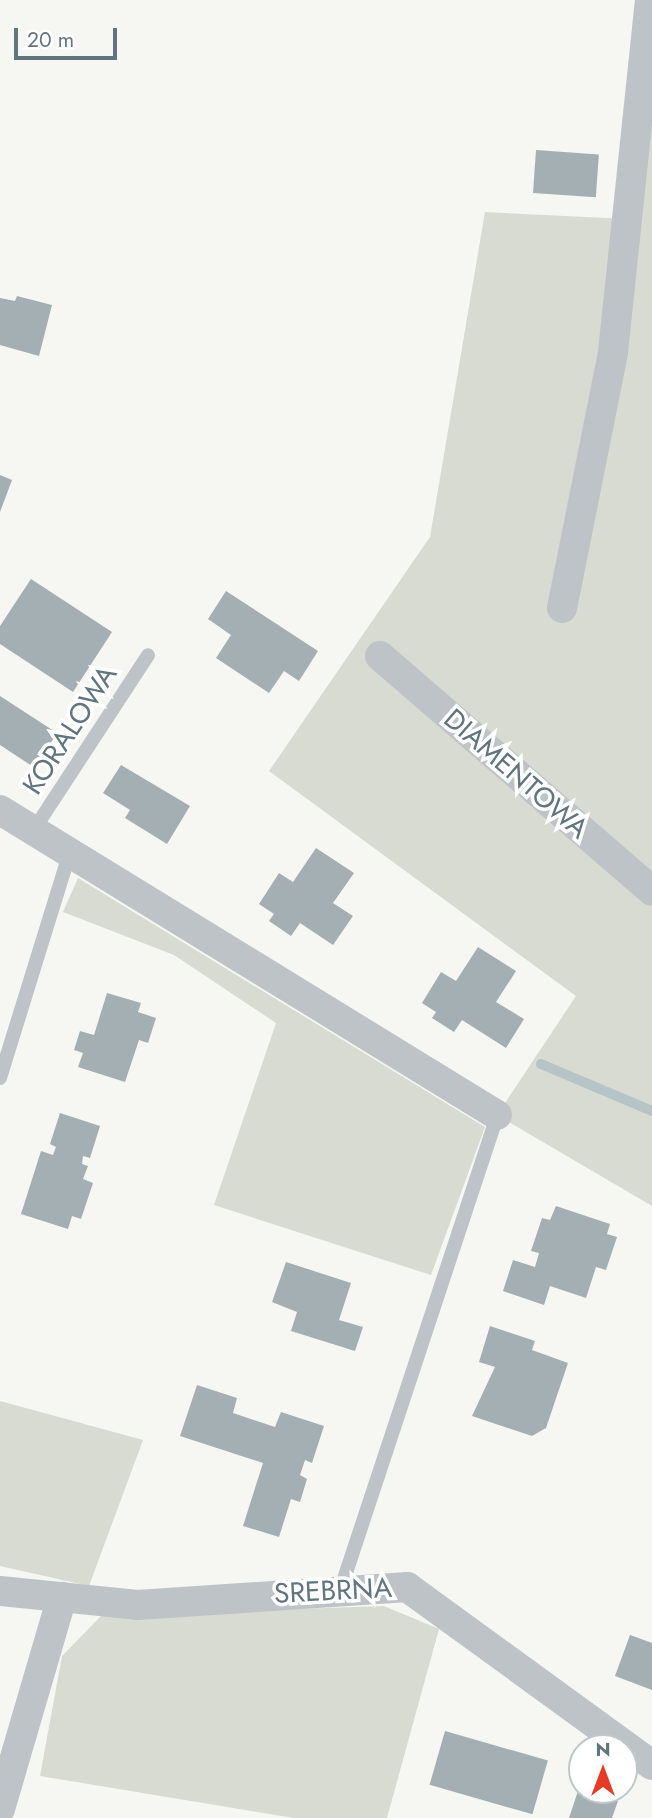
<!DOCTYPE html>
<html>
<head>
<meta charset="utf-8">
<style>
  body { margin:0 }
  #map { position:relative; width:652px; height:1818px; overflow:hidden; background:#f6f6f3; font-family:Jost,sans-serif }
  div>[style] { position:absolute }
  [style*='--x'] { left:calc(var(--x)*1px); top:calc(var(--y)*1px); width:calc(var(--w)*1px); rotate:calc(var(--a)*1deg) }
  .green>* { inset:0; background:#d7dbd2 }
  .stream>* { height:10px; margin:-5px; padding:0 5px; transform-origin:5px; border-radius:5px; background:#b6c4c7 }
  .building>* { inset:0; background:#a4afb3; transform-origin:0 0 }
  .service>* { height:14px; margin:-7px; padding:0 7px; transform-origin:7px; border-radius:7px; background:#bdc3c6 }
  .minor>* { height:30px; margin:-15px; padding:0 15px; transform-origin:15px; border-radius:15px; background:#bdc3c6 }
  span { translate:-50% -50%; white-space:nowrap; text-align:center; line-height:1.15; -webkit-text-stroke:7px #fff; paint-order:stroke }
  .street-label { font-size:28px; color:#61757e }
  .north { position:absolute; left:568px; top:1734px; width:70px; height:70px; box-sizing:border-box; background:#fff; border:2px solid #c0c8cb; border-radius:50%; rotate:0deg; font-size:19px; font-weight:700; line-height:28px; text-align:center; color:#61757e }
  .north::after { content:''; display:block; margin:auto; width:24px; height:32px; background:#e43c26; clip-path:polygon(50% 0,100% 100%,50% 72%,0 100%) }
  .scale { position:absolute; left:14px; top:28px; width:103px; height:32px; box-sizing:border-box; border:4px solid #61757e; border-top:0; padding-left:9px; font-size:21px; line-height:24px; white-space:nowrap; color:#61757e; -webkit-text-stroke:5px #fff; paint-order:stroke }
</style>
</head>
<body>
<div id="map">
  <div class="green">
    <i style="clip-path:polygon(652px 111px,652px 1206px,497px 1115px,576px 996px,269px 771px,430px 537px,485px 212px,627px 219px)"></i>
    <i style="clip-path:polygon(78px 878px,485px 1127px,431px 1275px,214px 1205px,276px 1023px,174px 955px,63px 912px)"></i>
    <i style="clip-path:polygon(0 1401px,143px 1440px,89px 1586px,0 1566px)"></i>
    <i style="clip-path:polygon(384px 1606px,439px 1629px,387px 1818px,294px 1818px,40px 1776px,62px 1656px,101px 1616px)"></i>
  </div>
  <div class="stream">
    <i style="--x:541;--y:1064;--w:121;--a:22.9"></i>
  </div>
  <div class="building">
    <i style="left:536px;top:150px;width:63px;height:43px;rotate:4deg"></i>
    <i style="clip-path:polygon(17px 296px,52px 305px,39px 356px,0 345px,0 298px,15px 301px)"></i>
    <i style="clip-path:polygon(0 475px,12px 480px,0 512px)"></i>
    <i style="clip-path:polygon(31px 579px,112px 632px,73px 692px,0 644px,0 626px)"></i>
    <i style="clip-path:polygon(226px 591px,318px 651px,299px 681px,284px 671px,269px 693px,216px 658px,231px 635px,208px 619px)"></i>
    <i style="clip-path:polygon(0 696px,57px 733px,35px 768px,0 745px)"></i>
    <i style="clip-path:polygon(121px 765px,190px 806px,167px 844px,125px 818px,130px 810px,103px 793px)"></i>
    <i style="clip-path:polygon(316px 848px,354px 873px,333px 903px,353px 916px,333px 945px,300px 923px,291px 936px,269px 921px,274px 914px,259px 904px,279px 873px,293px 882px)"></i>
    <i style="clip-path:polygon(478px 947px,516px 971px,496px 1002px,524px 1019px,506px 1048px,462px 1020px,454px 1032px,432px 1018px,436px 1012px,422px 1003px,441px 972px,456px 981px)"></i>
    <i style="clip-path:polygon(107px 993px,141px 1003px,138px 1012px,156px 1018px,148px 1043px,139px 1040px,125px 1082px,78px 1067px,83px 1053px,74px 1050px,80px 1031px,94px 1035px)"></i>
    <i style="clip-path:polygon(60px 1113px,100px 1126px,90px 1158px,83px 1156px,82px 1164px,88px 1166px,83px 1179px,93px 1183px,81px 1219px,72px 1216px,68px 1229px,21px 1214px,41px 1151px,53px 1155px,56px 1147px,50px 1144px)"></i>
    <i style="clip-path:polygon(556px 1206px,610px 1224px,607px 1234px,617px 1237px,606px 1270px,596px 1267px,586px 1298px,550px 1286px,544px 1305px,503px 1291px,513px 1260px,535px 1267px,539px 1253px,531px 1251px,542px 1218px,550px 1220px)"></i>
    <i style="clip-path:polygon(286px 1262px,351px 1283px,339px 1320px,363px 1327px,355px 1351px,291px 1331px,297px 1312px,272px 1302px)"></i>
    <i style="clip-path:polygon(490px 1326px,535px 1341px,532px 1350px,568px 1363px,546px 1428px,532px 1436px,472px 1416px,495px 1367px,479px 1362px)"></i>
    <i style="clip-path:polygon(197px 1385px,237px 1398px,233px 1413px,275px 1427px,281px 1412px,324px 1426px,312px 1463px,305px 1460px,300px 1475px,307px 1479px,300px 1502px,291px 1499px,279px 1537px,243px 1526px,263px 1463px,180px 1436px)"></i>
    <i style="clip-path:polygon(630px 1635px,652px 1643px,652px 1690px,615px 1676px)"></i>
    <i style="left:445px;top:1731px;width:107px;height:56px;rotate:16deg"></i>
    <i style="clip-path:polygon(579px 1788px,618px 1801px,612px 1818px,569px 1818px)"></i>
  </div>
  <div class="service">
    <i style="--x:33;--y:831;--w:210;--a:-56.8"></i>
    <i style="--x:0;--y:1078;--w:233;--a:-72.8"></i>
    <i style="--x:341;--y:1588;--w:498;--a:-71.7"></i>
  </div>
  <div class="minor">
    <i style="--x:562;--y:608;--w:261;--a:-78.7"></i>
    <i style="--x:613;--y:352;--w:354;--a:-84"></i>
    <i style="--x:380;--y:656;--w:359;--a:40.8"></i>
    <i style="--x:0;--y:810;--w:583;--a:31.54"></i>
    <i style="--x:0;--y:1591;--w:138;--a:5.8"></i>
    <i style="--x:137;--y:1605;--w:271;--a:-3.8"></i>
    <i style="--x:407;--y:1587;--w:303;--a:36"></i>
    <i style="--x:0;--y:1809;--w:221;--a:-73.7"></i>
  </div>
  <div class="street-label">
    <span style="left:70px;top:730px;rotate:-57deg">KORALOWA</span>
    <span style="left:516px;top:774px;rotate:41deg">DIAMENTOWA</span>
    <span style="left:333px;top:1591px;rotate:-3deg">SREBRNA</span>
  </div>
  <div class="north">N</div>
  <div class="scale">20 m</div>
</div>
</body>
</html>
